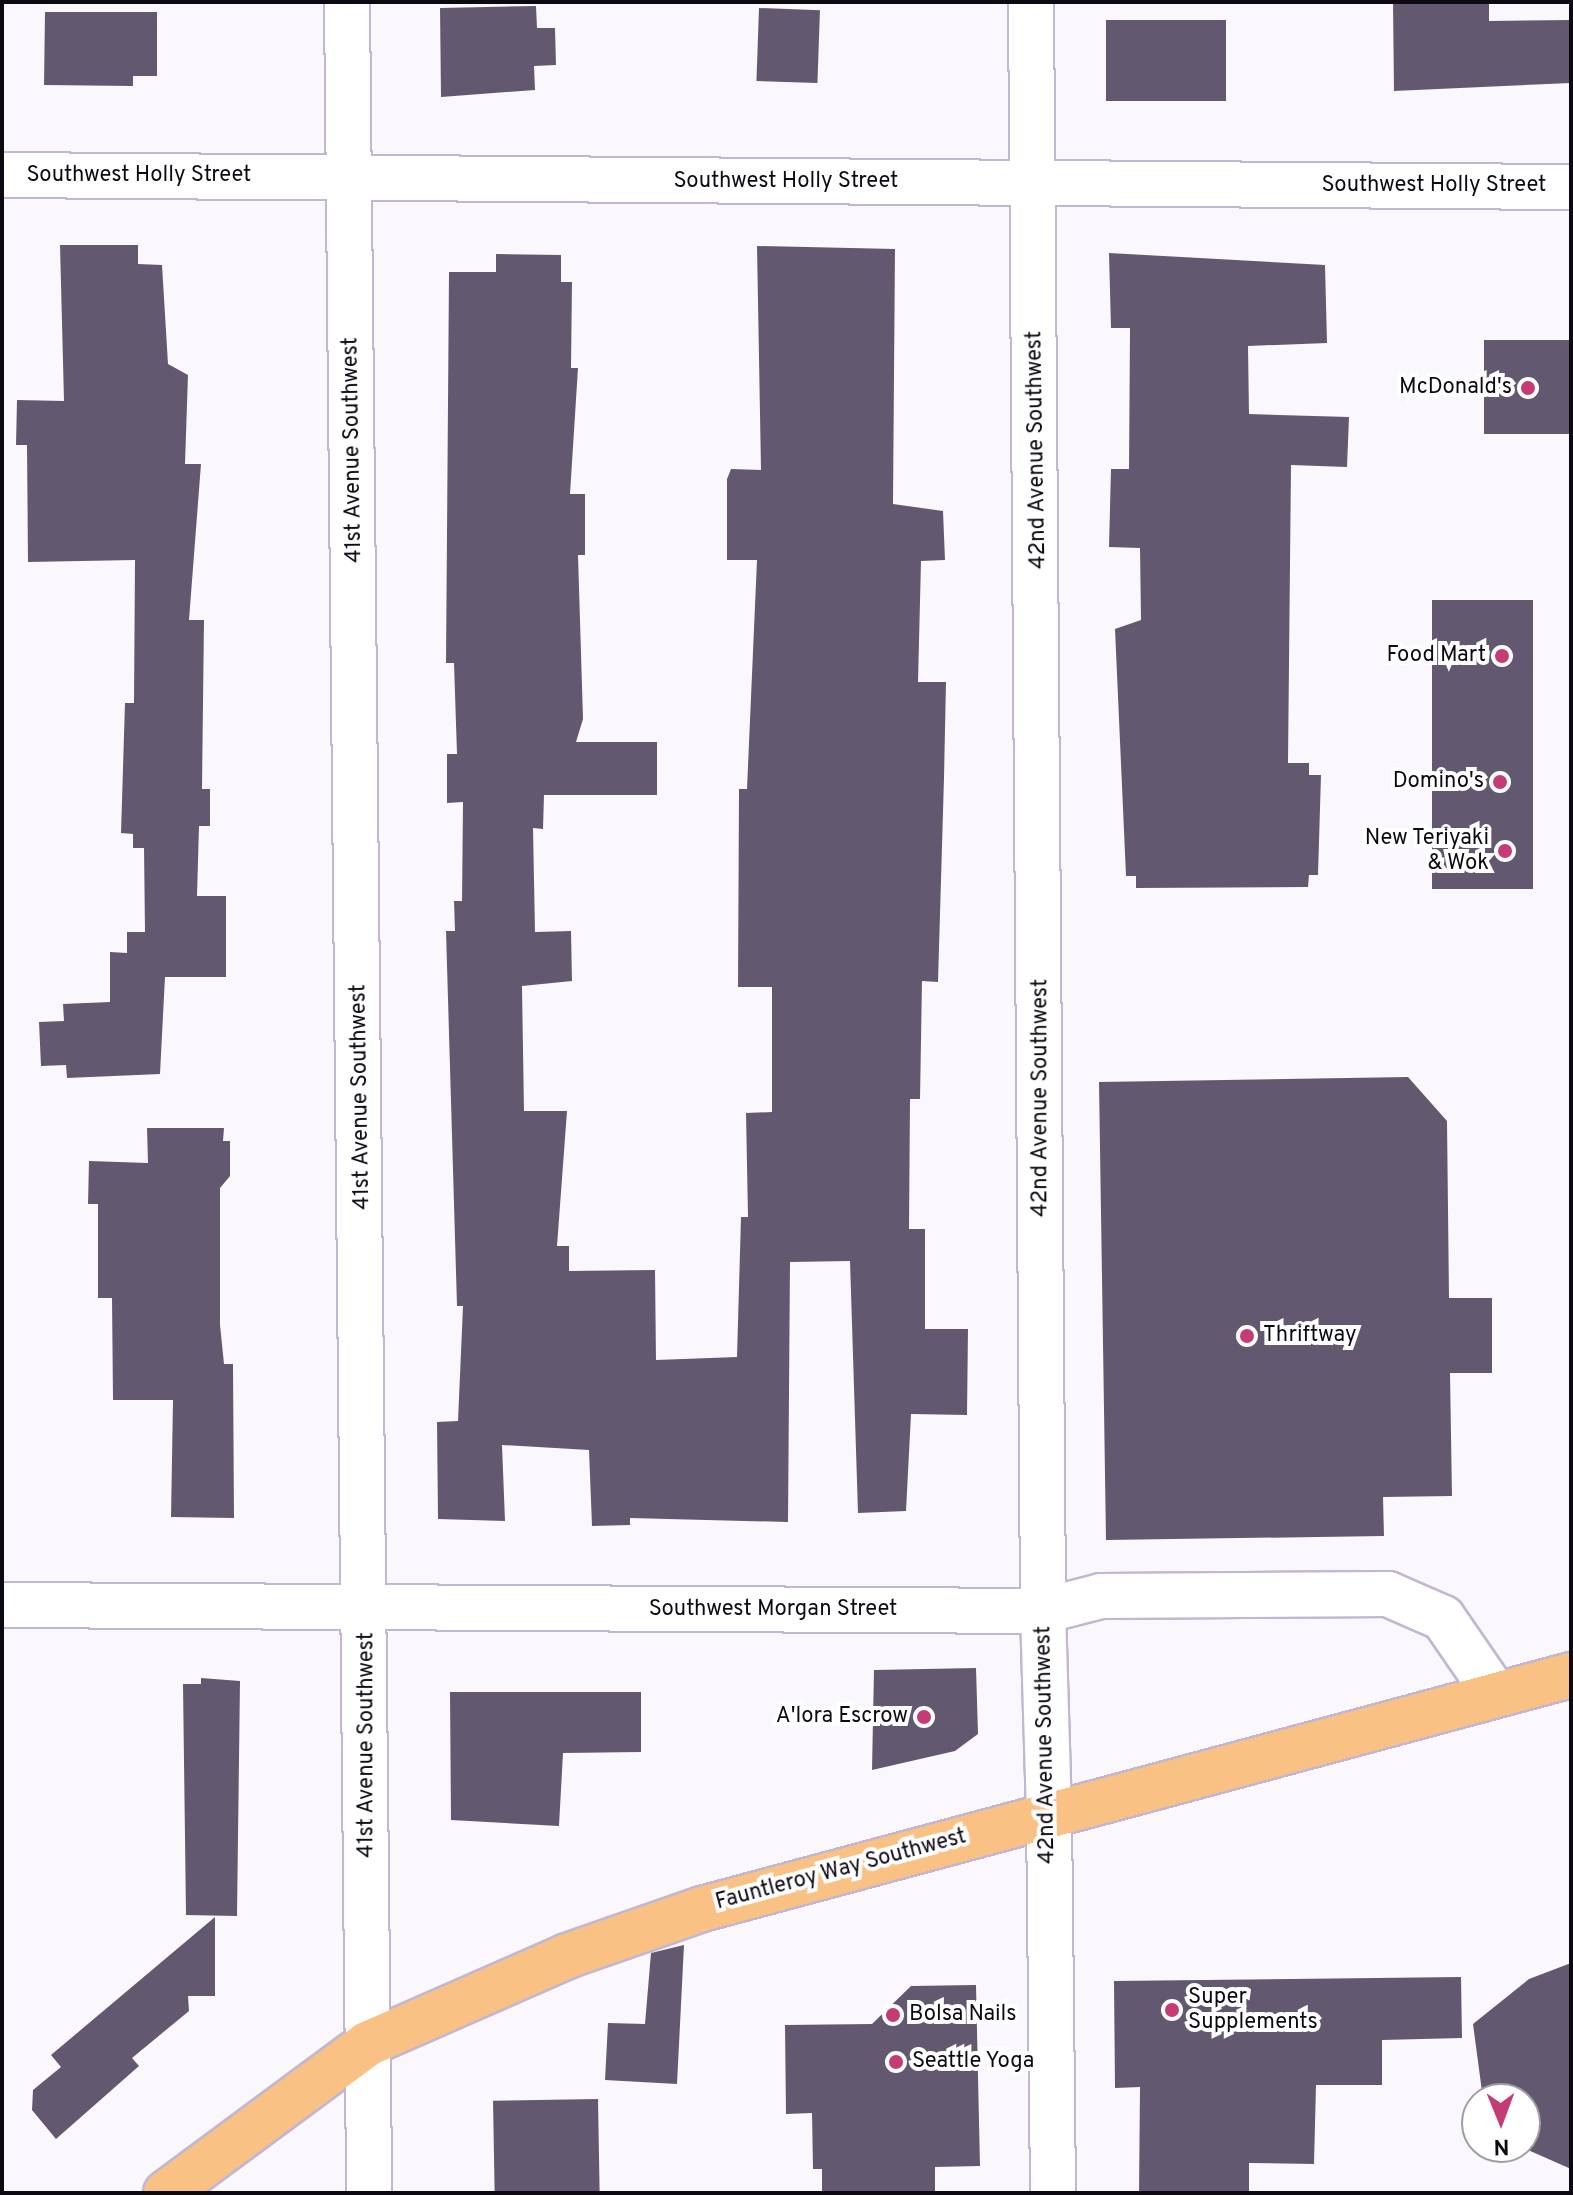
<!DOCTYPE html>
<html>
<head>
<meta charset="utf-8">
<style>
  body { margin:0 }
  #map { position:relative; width:1573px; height:2195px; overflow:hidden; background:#faf8fd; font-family:Overpass,sans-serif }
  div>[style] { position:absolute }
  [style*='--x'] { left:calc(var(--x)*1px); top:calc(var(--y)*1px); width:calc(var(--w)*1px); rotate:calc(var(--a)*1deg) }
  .building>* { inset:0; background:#625970; transform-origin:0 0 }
  .roads { filter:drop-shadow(2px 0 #c2b7d2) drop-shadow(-2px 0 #c2b7d2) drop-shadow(0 2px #c2b7d2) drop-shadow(0 -2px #c2b7d2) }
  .minor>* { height:44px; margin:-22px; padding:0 22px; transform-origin:22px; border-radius:22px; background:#fff }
  .tertiary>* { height:44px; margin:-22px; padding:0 22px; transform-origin:22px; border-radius:22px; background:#fff }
  .primary>* { height:44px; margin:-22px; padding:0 22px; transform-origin:22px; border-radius:22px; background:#fac185 }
  .dots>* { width:22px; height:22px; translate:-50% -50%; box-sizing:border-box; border:4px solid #fff; border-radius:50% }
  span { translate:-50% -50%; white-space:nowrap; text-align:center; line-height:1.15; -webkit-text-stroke:8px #fff; paint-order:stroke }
  .street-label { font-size:22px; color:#0d0912 }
  .poi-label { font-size:22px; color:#0d0912 }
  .right { translate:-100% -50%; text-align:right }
  .left { translate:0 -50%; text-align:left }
  .frame { position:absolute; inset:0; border:4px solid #0d0912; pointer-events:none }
  .north { position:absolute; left:1461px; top:2083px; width:80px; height:80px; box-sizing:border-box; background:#fff; border:2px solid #9e9da0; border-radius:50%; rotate:179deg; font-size:22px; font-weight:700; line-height:32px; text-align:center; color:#0d0912 }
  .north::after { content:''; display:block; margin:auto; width:28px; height:36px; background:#c53b75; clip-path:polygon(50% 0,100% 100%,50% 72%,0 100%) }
</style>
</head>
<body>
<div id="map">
  <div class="building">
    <i style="clip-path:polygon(1393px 2px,1489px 2px,1489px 21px,1571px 20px,1571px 83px,1394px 91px)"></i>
    <i style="clip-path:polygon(536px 6px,537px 28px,555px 28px,556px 65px,534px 66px,535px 90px,441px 97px,440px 8px)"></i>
    <i style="left:759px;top:8px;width:61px;height:73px;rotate:2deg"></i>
    <i style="clip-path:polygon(45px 12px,157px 12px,157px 76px,133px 76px,133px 86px,44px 85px)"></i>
    <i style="left:1106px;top:20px;width:120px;height:81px"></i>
    <i style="clip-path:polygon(60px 245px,138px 245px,138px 264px,162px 265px,168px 364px,188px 375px,185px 464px,201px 464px,189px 620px,204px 620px,202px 789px,210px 789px,210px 826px,199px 826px,197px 896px,226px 896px,226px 977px,165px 977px,160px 1074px,67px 1078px,66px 1065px,41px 1066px,39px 1022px,64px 1021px,63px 1004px,110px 1002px,110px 952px,127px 953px,127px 932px,145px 932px,144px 848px,133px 848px,133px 834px,121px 833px,125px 703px,134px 703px,135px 560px,28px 562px,27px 445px,16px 445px,17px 400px,64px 401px)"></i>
    <i style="clip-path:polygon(757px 246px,895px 249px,893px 504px,943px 511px,945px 560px,921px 561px,918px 682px,946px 682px,944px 778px,938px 982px,922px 981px,920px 1099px,910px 1099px,909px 1229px,925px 1229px,925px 1329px,968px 1329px,967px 1415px,911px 1414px,906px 1511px,858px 1513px,850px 1261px,790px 1262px,788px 1522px,630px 1518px,630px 1525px,592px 1526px,589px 1450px,502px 1445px,505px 1521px,438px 1519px,437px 1422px,458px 1421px,463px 1306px,457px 1306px,446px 931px,455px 931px,454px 901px,462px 901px,463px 802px,447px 803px,447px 754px,457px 754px,454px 663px,446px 663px,449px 272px,496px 272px,496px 254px,561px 255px,561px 282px,572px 282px,571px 368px,578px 368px,570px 494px,585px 494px,585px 555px,578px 555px,583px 719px,576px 742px,657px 742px,657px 795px,544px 795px,543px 829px,533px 828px,535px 932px,571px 931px,572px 981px,522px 986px,524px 1111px,567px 1111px,557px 1246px,569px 1246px,569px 1271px,655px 1270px,656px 1360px,737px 1357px,741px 1217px,748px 1217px,746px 1113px,772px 1112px,772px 987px,738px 987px,739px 789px,747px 789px,757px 560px,727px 560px,727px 479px,731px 469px,761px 470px)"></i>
    <i style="clip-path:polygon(1109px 253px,1325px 265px,1327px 343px,1248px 346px,1249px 414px,1349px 417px,1347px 467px,1291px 465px,1288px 763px,1309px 763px,1309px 775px,1321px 775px,1318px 875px,1309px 875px,1308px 887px,1136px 888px,1136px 876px,1126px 876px,1115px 629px,1141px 620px,1140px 548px,1109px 547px,1111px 469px,1129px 469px,1130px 328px,1111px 328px)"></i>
    <i style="left:1571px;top:340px;width:94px;height:87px;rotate:90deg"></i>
    <i style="left:1533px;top:600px;width:289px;height:101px;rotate:90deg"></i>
    <i style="clip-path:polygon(1408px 1077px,1447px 1121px,1449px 1298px,1492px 1298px,1492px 1373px,1450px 1373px,1452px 1496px,1383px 1497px,1384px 1536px,1106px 1540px,1099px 1082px)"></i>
    <i style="clip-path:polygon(147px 1128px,224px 1128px,223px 1141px,230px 1141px,230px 1176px,220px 1188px,220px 1325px,224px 1364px,233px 1364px,234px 1518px,171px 1517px,173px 1400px,113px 1400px,112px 1298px,98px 1298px,98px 1204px,88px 1204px,89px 1161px,148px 1163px)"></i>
    <i style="clip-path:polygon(976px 1668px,978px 1734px,955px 1751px,872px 1770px,874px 1670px)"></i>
    <i style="clip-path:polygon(201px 1678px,240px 1681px,237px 1916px,186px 1915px,183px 1684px,201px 1684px)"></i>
    <i style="clip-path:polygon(450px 1692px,641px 1692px,641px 1752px,563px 1753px,559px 1826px,451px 1820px)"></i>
    <i style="clip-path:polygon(215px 1917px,215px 1996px,188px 1996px,189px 2011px,132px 2058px,139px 2066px,56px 2139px,32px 2110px,33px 2090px,61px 2067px,51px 2055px)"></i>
    <i style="clip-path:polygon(684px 1945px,677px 2084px,605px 2080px,608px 2023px,645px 2024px,651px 1953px)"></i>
    <i style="clip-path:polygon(1571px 1963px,1571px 2169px,1521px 2147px,1525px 2099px,1483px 2099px,1473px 2024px,1529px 1979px)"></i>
    <i style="clip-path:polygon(1461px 1977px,1462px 2038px,1382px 2040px,1382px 2085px,1316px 2085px,1314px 2164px,1249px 2163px,1249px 2193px,1139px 2193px,1140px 2087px,1115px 2088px,1114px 1981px)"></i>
    <i style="clip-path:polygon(976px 1985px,980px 2166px,935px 2167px,935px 2193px,822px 2193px,822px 2169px,813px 2169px,812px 2113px,786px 2114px,785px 2025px,872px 2024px,911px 1986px)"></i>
    <i style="left:598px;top:2099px;width:94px;height:105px;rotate:89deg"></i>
  </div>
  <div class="roads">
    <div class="minor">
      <i style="--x:347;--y:2;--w:2191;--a:89.42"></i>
      <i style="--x:1031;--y:2;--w:1609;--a:89.57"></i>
      <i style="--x:2;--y:175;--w:1569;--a:0.44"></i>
      <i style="--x:1049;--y:1812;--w:381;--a:89.4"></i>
    </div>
    <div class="tertiary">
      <i style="--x:2;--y:1605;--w:1041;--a:0.33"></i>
      <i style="--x:1043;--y:1611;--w:60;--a:-14.5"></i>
      <i style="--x:1101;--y:1596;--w:287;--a:-0.4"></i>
      <i style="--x:1388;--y:1594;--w:60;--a:23.6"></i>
      <i style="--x:1443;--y:1618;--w:93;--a:55.5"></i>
      <i style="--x:1043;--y:1611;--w:201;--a:88.3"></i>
    </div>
    <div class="primary">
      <i style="--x:166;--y:2193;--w:250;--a:-36.5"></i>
      <i style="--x:367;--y:2044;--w:219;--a:-23.7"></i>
      <i style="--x:567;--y:1956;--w:143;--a:-19.2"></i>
      <i style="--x:702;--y:1909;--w:900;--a:-15.07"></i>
    </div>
  </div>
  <div class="dots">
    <i style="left:1528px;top:388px;background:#c53b75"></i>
    <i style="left:1502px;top:656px;background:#c53b75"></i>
    <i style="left:1500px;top:782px;background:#c53b75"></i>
    <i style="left:1505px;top:851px;background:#c53b75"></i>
    <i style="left:1247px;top:1336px;background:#c53b75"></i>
    <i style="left:924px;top:1717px;background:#c53b75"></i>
    <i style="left:1172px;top:2010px;background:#c53b75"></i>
    <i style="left:893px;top:2015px;background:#c53b75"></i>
    <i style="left:896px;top:2062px;background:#c53b75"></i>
  </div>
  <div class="street-label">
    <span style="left:139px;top:176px">Southwest Holly Street</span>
    <span style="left:786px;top:182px">Southwest Holly Street</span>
    <span style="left:1434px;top:186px">Southwest Holly Street</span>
    <span style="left:353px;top:450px;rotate:-91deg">41st Avenue Southwest</span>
    <span style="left:1037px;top:450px;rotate:-91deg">42nd Avenue Southwest</span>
    <span style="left:361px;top:1097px;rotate:-91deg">41st Avenue Southwest</span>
    <span style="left:1041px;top:1098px;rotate:-90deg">42nd Avenue Southwest</span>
    <span style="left:773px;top:1610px">Southwest Morgan Street</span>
    <span style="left:367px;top:1745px;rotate:-90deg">41st Avenue Southwest</span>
    <span style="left:1046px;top:1745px;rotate:-91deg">42nd Avenue Southwest</span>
    <span style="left:841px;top:1870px;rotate:-15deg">Fauntleroy Way Southwest</span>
  </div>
  <div class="poi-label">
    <span class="right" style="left:1512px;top:388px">McDonald's</span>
    <span class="right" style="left:1486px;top:656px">Food Mart</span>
    <span class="right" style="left:1484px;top:782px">Domino's</span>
    <span class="right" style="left:1489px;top:851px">New Teriyaki<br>&amp; Wok</span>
    <span class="left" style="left:1263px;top:1336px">Thriftway</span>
    <span class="right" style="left:908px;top:1717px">A'lora Escrow</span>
    <span class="left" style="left:1188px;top:2010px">Super<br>Supplements</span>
    <span class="left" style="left:909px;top:2015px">Bolsa Nails</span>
    <span class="left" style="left:912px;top:2062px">Seattle Yoga</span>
  </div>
  <div class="frame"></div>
  <div class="north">N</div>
</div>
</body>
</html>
